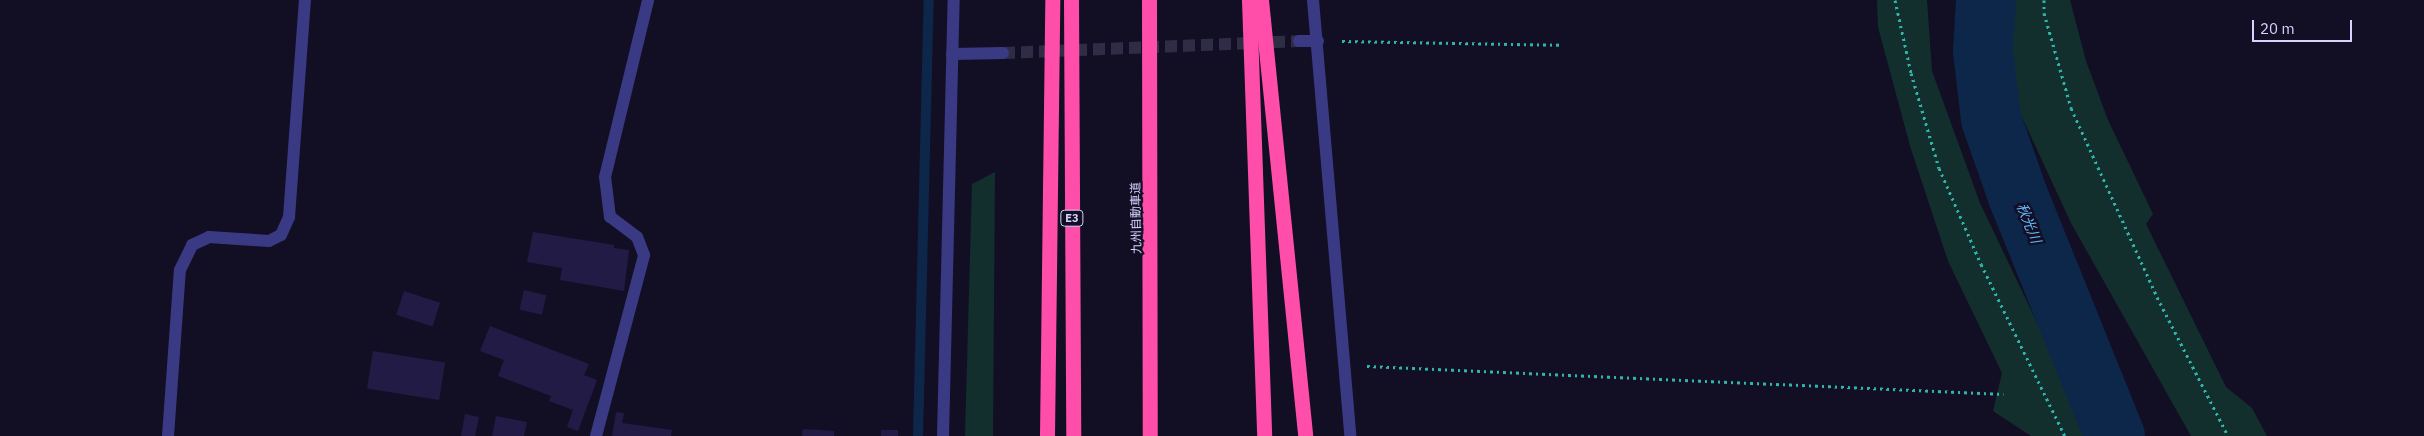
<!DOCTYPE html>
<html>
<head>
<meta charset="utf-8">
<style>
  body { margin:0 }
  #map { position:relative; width:2424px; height:436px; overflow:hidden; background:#120f25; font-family:"IBM Plex Sans","Noto Sans JP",sans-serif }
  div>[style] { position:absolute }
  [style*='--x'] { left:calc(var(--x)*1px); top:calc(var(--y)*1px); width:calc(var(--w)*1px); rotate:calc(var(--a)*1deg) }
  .green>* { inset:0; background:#122f2d }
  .stream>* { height:10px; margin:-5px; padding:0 5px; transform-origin:5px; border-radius:5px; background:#0d274a }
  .river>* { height:60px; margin:-30px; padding:0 30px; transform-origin:30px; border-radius:30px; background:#0d274a }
  .building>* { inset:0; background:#221b46; transform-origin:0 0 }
  .street-tunnel>* { height:12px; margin-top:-6px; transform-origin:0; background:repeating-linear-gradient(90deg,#2f2c46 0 12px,transparent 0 18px) }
  .path>* { height:3px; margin-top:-1.5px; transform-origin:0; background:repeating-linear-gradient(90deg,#2fb6aa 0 2.5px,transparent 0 6.5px) }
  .street>* { height:12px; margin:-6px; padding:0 6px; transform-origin:6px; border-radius:6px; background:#3a3a84 }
  .highway>* { height:15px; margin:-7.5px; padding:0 7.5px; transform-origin:7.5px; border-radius:7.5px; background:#fe4ea9 }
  span { translate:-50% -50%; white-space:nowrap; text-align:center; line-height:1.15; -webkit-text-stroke:4.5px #120f25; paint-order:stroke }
  .shield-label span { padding:1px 4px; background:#120f25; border:1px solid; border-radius:4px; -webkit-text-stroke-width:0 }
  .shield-label { font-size:11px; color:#d6d3ff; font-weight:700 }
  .street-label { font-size:12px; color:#d6d3ff }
  .water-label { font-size:14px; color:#61bbfe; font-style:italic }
  .scale { position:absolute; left:2252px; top:20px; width:100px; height:22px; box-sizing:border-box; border:2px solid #d6d3ff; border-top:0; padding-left:6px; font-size:15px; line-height:18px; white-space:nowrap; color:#d6d3ff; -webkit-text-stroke:4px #120f25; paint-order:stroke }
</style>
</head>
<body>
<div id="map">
  <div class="green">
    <i style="clip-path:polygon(1877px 0,1927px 0,1932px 71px,1980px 203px,2091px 436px,2031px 436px,1993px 411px,2002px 373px,1948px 261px,1910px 146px,1878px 27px)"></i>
    <i style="clip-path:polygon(2006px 0,2070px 0,2086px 61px,2108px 120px,2153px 214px,2146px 224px,2226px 387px,2252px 408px,2267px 436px,2191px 436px,2071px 223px,2015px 102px)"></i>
    <i style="clip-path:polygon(995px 172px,993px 436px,965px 436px,972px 184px)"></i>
  </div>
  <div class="stream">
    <i style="--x:918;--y:436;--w:436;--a:-88.6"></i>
  </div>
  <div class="river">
    <i style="--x:1986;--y:0;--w:51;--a:93.4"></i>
    <i style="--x:1983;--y:51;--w:68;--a:83.3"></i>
    <i style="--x:1991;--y:119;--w:82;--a:70.7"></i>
    <i style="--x:2018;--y:196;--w:259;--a:68"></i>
  </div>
  <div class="building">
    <i style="clip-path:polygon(533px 232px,614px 245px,614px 248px,629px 250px,624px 291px,560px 280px,562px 268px,527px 262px)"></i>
    <i style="left:524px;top:290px;width:23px;height:20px;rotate:13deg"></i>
    <i style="left:404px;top:291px;width:38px;height:25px;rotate:18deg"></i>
    <i style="clip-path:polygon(490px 326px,589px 364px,584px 375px,597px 380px,578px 431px,567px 427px,573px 410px,549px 401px,551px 396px,498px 376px,504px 360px,480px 351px)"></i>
    <i style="left:373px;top:351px;width:73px;height:38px;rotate:9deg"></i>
    <i style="clip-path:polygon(616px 412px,624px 413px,622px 423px,672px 430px,671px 436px,612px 436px)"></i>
    <i style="clip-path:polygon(465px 414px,479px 417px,475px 436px,461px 436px)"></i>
    <i style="clip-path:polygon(496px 416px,527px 422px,524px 436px,492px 436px)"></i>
    <i style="clip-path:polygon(803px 429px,834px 431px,834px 436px,802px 436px)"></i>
    <i style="left:881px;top:430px;width:17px;height:6px"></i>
  </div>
  <div class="street-tunnel">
    <i style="--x:1003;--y:53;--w:296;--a:-2.3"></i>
  </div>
  <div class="path">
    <i style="--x:1895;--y:0;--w:75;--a:77.6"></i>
    <i style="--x:1911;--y:73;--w:99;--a:73.6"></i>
    <i style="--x:1939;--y:168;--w:105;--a:66.4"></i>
    <i style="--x:1981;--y:264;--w:191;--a:64"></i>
    <i style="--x:2044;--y:0;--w:13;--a:90"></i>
    <i style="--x:2044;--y:13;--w:99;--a:74.1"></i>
    <i style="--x:2071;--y:108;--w:208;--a:65.5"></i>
    <i style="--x:2157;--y:297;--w:156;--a:62.9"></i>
    <i style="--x:1342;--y:41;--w:219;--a:1"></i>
    <i style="--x:1367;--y:366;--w:637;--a:2.52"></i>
  </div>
  <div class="street">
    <i style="--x:1313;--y:0;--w:438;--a:85.1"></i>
    <i style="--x:1299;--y:41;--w:19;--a:0"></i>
    <i style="--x:952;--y:54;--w:51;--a:-1.1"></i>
    <i style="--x:168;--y:436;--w:166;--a:-85.9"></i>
    <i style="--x:180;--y:270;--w:28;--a:-64"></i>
    <i style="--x:192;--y:245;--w:19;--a:-25"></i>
    <i style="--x:209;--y:237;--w:60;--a:3.8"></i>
    <i style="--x:269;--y:241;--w:13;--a:-27"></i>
    <i style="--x:281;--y:235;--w:20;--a:-66"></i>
    <i style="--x:289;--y:217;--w:218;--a:-85.8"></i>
    <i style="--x:596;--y:436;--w:187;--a:-75.1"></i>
    <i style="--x:644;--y:255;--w:19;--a:-111"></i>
    <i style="--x:637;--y:237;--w:34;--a:-143"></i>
    <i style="--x:610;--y:217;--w:40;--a:-97.1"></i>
    <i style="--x:605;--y:177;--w:182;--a:-76.3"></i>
    <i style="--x:943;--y:436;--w:436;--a:-88.6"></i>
  </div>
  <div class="highway">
    <i style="--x:1071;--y:0;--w:436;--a:89.7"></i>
    <i style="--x:1149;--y:0;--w:436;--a:89.9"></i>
    <i style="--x:1249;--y:0;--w:436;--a:88"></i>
    <i style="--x:1261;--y:0;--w:438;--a:84.2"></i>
    <i style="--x:1047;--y:436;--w:436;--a:-89.3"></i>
  </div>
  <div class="shield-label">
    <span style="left:1072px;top:218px">E3</span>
  </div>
  <div class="street-label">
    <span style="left:1136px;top:218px;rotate:-91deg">九州自動車道</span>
  </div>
  <div class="water-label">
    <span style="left:2029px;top:223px;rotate:68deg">秋光川</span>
  </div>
  <div class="scale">20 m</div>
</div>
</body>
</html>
